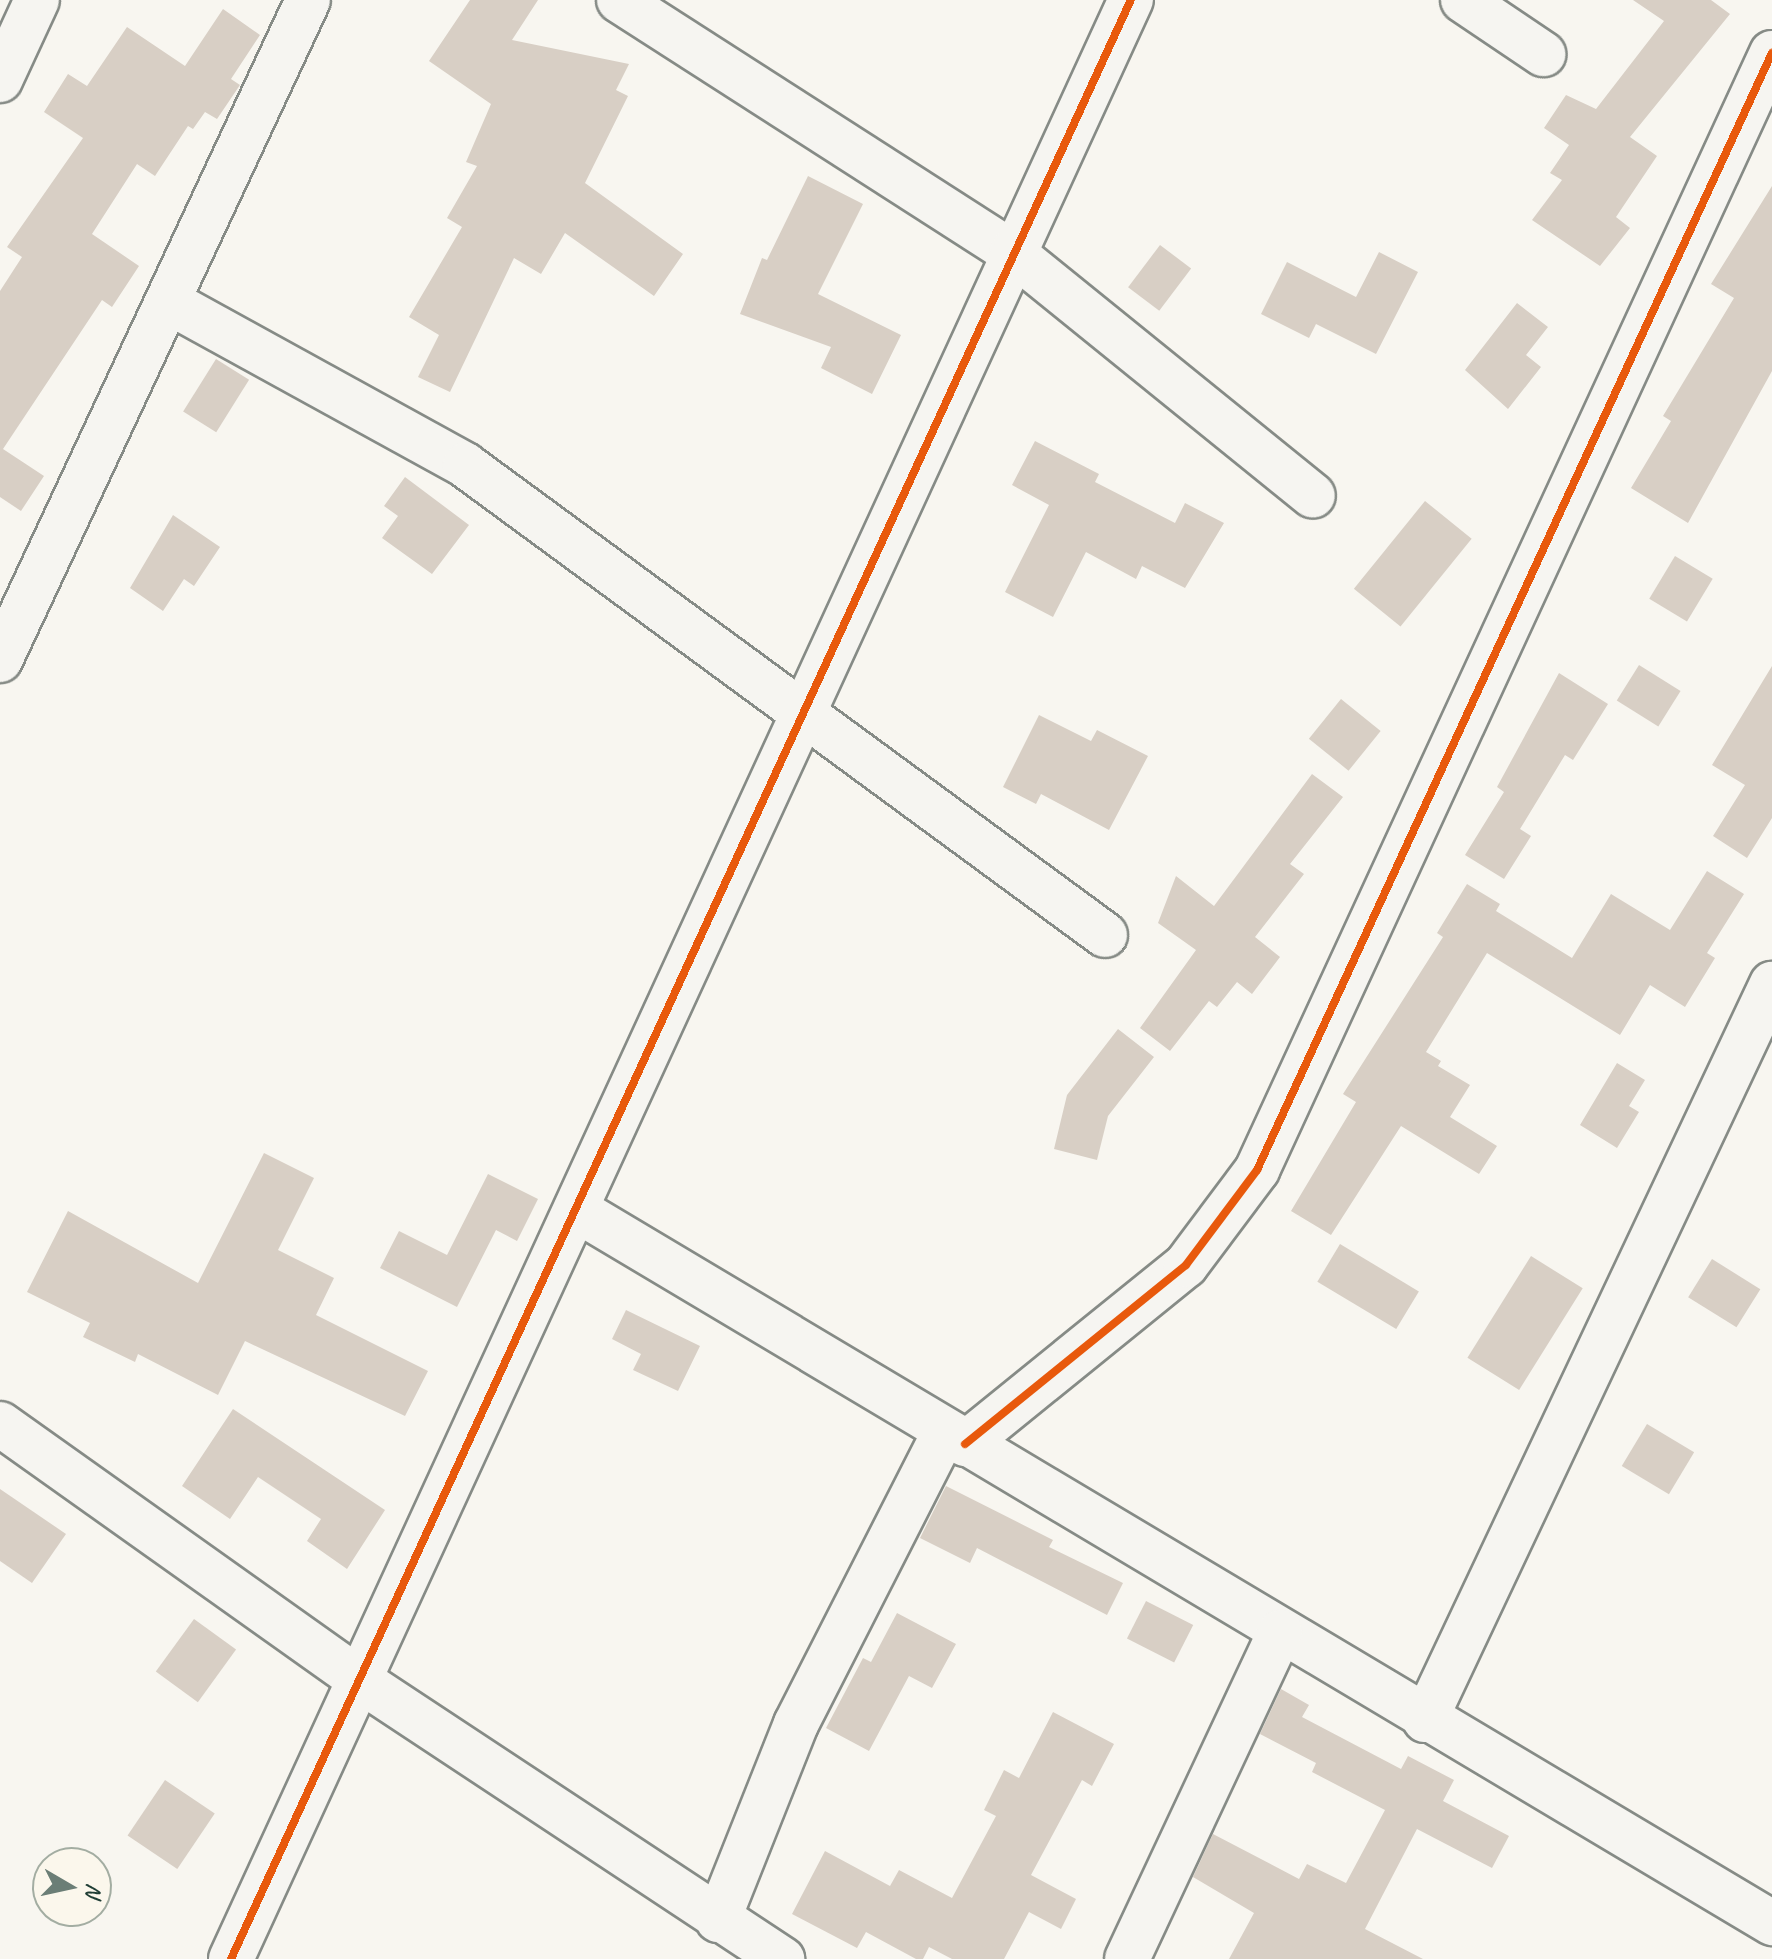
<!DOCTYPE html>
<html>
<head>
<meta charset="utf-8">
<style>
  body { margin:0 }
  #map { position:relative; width:1772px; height:1959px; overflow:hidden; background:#f8f6f0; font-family:Caveat,sans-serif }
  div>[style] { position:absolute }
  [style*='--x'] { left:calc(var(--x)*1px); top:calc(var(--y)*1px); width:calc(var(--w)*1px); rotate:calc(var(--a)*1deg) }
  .building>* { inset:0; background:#d8cfc5; transform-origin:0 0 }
  .roads { filter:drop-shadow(2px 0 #868b86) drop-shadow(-2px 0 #868b86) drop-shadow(0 2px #868b86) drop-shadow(0 -2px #868b86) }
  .minor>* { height:44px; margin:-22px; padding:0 22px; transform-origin:22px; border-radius:22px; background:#f6f5f1 }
  .cycleway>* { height:8px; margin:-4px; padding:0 4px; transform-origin:4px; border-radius:4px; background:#e8590c }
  span { translate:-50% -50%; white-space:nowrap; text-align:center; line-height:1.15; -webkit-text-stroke:6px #fbf7ec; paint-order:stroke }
  .north { position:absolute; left:32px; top:1847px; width:80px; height:80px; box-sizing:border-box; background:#fbf7ec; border:2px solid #a3ada2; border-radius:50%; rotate:99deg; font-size:22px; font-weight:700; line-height:32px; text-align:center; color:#1f3d34 }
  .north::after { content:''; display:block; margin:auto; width:28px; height:36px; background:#6b7e76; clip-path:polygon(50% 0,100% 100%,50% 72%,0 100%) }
</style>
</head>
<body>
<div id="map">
  <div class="building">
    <i style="clip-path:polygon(470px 0,538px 0,512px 40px,629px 64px,616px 90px,628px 96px,585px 183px,683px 254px,654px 296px,565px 233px,541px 274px,514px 258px,450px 392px,418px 377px,439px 335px,409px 317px,462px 227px,447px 218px,477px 166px,466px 162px,491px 104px,429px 61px)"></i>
    <i style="clip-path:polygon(1633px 0,1711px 0,1730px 14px,1630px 137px,1657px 156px,1616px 217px,1630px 228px,1600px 266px,1532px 220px,1562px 180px,1550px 173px,1569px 145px,1544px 128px,1566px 95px,1596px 109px,1664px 21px)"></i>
    <i style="clip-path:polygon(223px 9px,260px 35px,231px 79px,240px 85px,217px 119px,205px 112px,193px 129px,188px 126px,155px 176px,137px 164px,92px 234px,139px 266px,112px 307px,102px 300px,3px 449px,44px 476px,21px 511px,0 497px,0 291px,22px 257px,7px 247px,83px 138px,44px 112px,68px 74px,87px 86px,127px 27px,185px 66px)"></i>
    <i style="clip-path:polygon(808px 176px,863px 204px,818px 294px,901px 335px,872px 394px,821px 368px,831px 347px,740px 314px,762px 258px,767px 260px)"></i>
    <i style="clip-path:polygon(1772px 186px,1772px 371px,1688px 523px,1631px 488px,1671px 421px,1663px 416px,1734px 298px,1711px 284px)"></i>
    <i style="left:1160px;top:245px;width:39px;height:53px;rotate:37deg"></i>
    <i style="clip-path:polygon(1379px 252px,1418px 272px,1376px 354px,1316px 324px,1309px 338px,1261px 314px,1287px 262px,1356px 297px)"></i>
    <i style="clip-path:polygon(1517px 303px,1548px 327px,1526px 355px,1541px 367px,1508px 409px,1465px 370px)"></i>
    <i style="left:216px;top:359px;width:39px;height:62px;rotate:32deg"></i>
    <i style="clip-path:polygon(1035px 441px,1099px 474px,1095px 482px,1175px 523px,1185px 503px,1224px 523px,1185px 588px,1142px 566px,1136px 579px,1086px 552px,1053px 617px,1005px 592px,1049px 505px,1012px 485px)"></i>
    <i style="clip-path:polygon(405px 477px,469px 525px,432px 574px,382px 538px,398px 516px,384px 506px)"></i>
    <i style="left:1425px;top:501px;width:60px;height:113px;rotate:39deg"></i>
    <i style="clip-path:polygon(173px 515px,220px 547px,194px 586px,184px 579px,163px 611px,130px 588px)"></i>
    <i style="left:1675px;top:556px;width:44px;height:50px;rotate:31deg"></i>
    <i style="left:1639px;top:665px;width:49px;height:42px;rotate:32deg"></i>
    <i style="clip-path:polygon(1772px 666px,1772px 818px,1747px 858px,1713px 836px,1745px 785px,1712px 765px)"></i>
    <i style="clip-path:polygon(1559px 673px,1608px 704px,1573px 760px,1565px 755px,1520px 829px,1531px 836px,1504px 879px,1465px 855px,1504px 792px,1497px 787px)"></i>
    <i style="left:1341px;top:699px;width:51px;height:51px;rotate:39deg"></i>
    <i style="clip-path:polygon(1039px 715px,1091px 741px,1097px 730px,1148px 756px,1109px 830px,1041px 794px,1036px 804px,1003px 787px)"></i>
    <i style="clip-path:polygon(1312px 774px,1343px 797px,1290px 864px,1304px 874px,1255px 937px,1280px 957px,1252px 994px,1237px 982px,1217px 1007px,1209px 1001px,1170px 1051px,1140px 1028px,1196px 950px,1158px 923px,1176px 876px,1214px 906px)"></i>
    <i style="clip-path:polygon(1707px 871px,1744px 894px,1707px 953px,1715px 958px,1685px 1007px,1650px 985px,1620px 1035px,1487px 953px,1426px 1052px,1441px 1061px,1438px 1066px,1470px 1085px,1450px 1117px,1497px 1146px,1479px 1174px,1401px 1126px,1331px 1235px,1291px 1211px,1356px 1102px,1343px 1094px,1443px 937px,1437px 933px,1467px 884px,1500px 904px,1496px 911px,1572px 958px,1611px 894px,1670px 930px)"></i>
    <i style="clip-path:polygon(1118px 1029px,1154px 1057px,1108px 1116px,1097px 1160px,1054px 1149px,1067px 1095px)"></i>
    <i style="clip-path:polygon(1617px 1063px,1645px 1080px,1629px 1106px,1639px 1112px,1617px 1148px,1580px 1125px)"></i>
    <i style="clip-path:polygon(264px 1153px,314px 1178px,278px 1250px,334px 1278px,316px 1315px,428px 1371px,405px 1416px,245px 1341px,218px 1395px,138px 1354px,135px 1362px,83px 1337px,90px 1323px,27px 1292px,68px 1211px,198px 1283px)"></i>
    <i style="clip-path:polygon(488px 1174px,538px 1199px,517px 1241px,496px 1230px,457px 1307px,380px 1268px,399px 1231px,447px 1255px)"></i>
    <i style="left:1340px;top:1244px;width:92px;height:44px;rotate:31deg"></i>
    <i style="left:1531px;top:1256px;width:61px;height:120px;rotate:32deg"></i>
    <i style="left:1712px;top:1259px;width:57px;height:45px;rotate:32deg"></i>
    <i style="clip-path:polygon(626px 1310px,700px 1346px,678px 1391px,633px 1370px,641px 1354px,612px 1339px)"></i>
    <i style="clip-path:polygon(233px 1409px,385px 1510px,347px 1569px,307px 1541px,321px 1519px,258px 1477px,230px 1519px,182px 1486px)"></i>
    <i style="left:1647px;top:1424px;width:55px;height:49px;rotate:31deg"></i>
    <i style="clip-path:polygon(946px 1486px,1053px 1540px,1049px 1547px,1123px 1583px,1107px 1615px,977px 1548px,970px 1563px,920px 1538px)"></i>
    <i style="clip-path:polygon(0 1489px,66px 1534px,32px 1583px,0 1561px)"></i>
    <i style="left:1146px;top:1601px;width:53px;height:42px;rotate:27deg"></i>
    <i style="clip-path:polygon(897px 1613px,956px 1644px,932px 1688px,909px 1676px,869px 1751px,826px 1728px,863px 1658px,871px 1662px)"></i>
    <i style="left:194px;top:1619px;width:52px;height:65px;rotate:36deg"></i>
    <i style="clip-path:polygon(1281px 1689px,1309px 1705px,1302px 1717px,1401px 1769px,1408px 1756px,1454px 1780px,1443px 1801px,1509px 1836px,1492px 1868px,1417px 1829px,1365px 1929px,1423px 1959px,1229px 1959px,1254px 1913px,1193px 1877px,1213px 1834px,1299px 1879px,1307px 1864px,1346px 1883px,1385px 1810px,1312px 1772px,1316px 1763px,1260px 1734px)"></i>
    <i style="clip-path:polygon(1053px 1712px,1114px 1744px,1092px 1786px,1082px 1780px,1031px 1875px,1076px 1899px,1061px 1929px,1029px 1912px,1004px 1959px,952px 1959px,929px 1947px,923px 1959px,916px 1959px,866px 1932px,857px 1948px,792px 1914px,825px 1851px,890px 1886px,899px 1870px,952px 1898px,996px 1816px,984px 1810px,1004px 1770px,1019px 1778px)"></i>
    <i style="left:165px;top:1780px;width:60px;height:67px;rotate:34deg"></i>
  </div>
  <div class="roads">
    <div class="minor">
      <i style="--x:619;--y:0;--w:467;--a:32.7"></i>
      <i style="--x:1012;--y:252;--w:387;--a:39"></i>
      <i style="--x:1463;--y:0;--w:97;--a:34"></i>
      <i style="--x:0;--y:80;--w:88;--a:-65.2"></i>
      <i style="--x:169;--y:302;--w:338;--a:28.8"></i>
      <i style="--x:465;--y:465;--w:794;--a:36.29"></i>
      <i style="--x:0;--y:660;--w:728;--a:-64.98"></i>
      <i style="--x:577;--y:1210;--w:1392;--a:30.82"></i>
      <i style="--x:0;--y:1424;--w:443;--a:35.4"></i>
      <i style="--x:361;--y:1681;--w:505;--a:33.44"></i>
      <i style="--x:965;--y:1444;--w:284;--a:-39"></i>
      <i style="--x:1186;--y:1265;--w:119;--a:-53.2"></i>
      <i style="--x:1257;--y:1170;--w:1230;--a:-65.25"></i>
      <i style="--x:1425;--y:1720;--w:814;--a:-64.76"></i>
      <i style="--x:718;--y:1920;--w:211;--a:-68.3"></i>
      <i style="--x:796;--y:1724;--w:329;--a:-63"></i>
      <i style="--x:231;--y:1959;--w:2156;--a:-65.33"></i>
      <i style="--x:1127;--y:1959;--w:361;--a:-64.9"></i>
    </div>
  </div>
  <div class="cycleway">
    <i style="--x:965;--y:1444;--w:284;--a:-39"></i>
    <i style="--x:1186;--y:1265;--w:119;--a:-53.2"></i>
    <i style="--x:1257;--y:1170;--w:1230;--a:-65.25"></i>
    <i style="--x:231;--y:1959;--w:2156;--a:-65.33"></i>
  </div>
  <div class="north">N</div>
</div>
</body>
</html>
